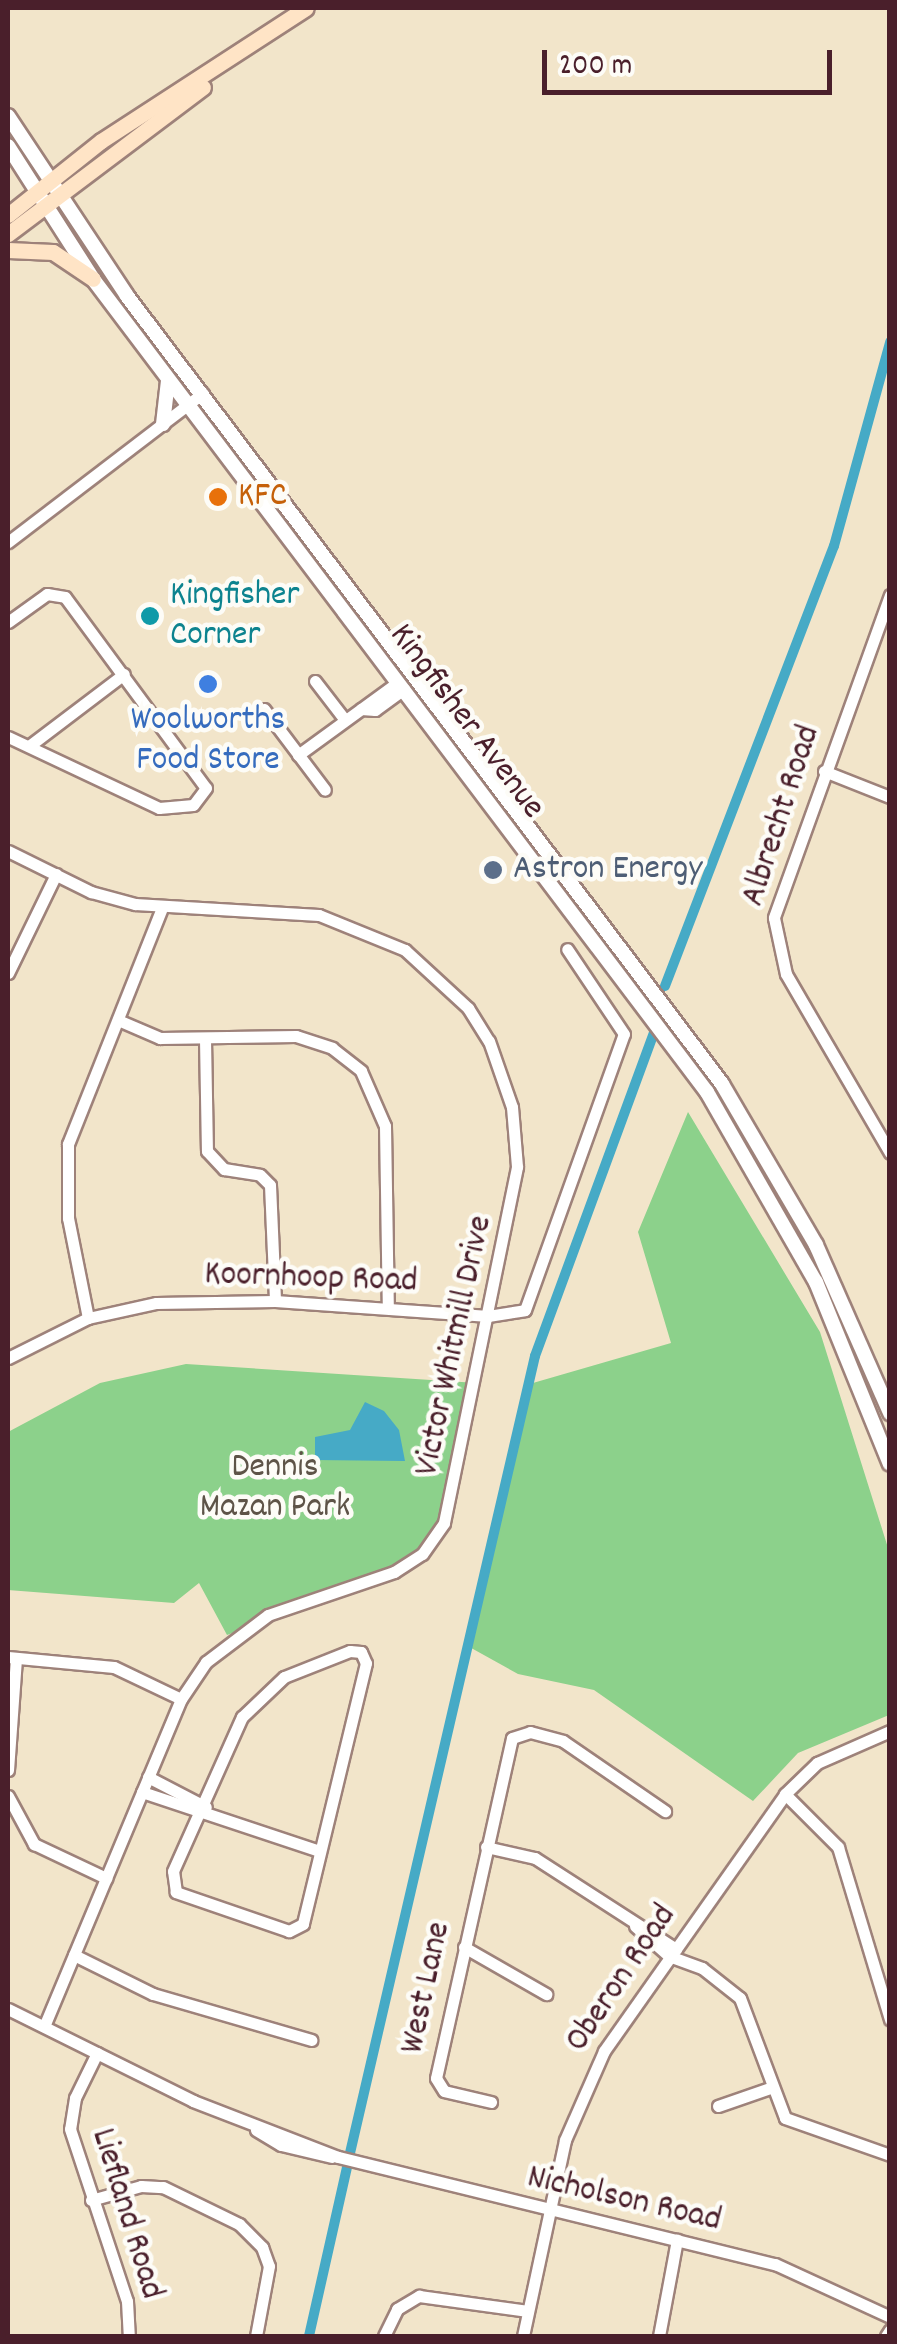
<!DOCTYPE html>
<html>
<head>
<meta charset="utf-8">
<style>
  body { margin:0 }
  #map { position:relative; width:897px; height:2344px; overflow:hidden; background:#f2e5ca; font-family:Dekko,sans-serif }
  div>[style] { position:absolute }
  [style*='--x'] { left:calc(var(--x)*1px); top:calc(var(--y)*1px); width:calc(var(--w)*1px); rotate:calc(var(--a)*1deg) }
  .green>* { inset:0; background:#8cd18b }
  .water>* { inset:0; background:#46aac6 }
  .canal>* { height:10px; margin:-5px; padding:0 5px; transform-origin:5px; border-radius:5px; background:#46aac6 }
  .roads { filter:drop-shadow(2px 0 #9e827a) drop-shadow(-2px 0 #9e827a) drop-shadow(0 2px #9e827a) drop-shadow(0 -2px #9e827a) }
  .minor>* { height:11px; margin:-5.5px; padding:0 5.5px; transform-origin:5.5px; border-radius:5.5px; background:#fff }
  .tertiary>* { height:14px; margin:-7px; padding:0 7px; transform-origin:7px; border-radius:7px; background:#fff }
  .secondary>* { height:15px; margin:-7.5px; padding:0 7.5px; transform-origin:7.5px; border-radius:7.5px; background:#ffe4c6 }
  .dots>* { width:28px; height:28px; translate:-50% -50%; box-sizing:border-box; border:5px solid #fdfcf7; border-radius:50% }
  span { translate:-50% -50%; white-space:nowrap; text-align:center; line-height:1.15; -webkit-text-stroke:9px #fdfcf7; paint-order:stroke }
  .food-label { font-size:35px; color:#c56008 }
  .left { translate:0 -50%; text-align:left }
  .culture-label { font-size:35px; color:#0d838f }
  .shop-label { font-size:35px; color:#366cbe }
  .street-label { font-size:35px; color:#4a1f2b }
  .service-label { font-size:35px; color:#4e5e75 }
  .park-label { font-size:35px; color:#5e5448 }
  .frame { position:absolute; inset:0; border:10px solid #4a1f2b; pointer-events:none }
  .scale { position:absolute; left:542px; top:50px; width:290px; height:45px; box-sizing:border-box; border:5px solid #4a1f2b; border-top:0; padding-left:12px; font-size:30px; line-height:35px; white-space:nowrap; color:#4a1f2b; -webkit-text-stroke:8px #fdfcf7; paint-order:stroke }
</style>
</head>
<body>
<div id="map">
  <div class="green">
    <i style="clip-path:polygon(688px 1112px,820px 1332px,889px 1551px,889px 1715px,798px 1753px,753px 1801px,594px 1690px,518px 1674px,464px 1644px,526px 1385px,671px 1343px,638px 1232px)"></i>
    <i style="clip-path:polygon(186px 1364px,477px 1383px,451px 1516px,425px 1550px,388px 1576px,227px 1635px,199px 1583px,174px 1603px,8px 1590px,8px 1432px,100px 1383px)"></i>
  </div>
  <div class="water">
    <i style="clip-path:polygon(365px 1402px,384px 1411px,399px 1430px,405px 1461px,315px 1460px,315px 1437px,350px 1430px)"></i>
  </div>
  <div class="canal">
    <i style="--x:665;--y:986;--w:471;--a:-69"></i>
    <i style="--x:834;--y:546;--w:212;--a:-74.6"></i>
    <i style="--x:350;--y:2153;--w:818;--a:-76.93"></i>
    <i style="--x:535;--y:1356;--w:345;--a:-69.8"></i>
    <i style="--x:309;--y:2336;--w:172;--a:-77.3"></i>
  </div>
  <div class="roads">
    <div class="minor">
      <i style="--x:8;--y:542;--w:245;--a:-37.4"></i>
      <i style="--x:890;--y:595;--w:343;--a:109.8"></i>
      <i style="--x:774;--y:918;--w:57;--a:77.9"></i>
      <i style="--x:786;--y:974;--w:207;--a:59.8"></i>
      <i style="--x:8;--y:622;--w:48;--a:-35.7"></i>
      <i style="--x:47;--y:594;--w:18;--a:9"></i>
      <i style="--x:65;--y:597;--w:237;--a:53.6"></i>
      <i style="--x:206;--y:788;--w:21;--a:127"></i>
      <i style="--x:193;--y:805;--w:34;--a:175"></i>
      <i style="--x:159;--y:808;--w:167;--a:-154.8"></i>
      <i style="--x:315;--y:681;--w:49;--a:52.4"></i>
      <i style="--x:264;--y:709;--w:101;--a:53"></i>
      <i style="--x:361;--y:709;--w:14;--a:4"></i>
      <i style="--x:375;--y:710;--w:36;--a:-36"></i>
      <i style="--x:29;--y:746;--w:119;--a:-37.2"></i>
      <i style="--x:298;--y:755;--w:124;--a:-36.1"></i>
      <i style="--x:824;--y:771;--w:71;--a:21.5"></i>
      <i style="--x:8;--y:851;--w:93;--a:26.3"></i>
      <i style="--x:91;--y:892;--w:46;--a:15.3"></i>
      <i style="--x:135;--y:904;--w:184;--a:3.4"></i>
      <i style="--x:319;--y:915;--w:93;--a:22.1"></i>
      <i style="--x:405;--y:950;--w:86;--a:42.6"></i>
      <i style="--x:468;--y:1008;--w:39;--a:58"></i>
      <i style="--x:489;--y:1041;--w:70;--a:70.8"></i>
      <i style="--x:512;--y:1107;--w:60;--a:85.2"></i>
      <i style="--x:517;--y:1167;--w:363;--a:101.6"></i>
      <i style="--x:444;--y:1523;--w:38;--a:125"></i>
      <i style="--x:422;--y:1554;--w:33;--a:147"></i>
      <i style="--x:394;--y:1572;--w:133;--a:161.2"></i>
      <i style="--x:268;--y:1615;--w:78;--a:142.8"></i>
      <i style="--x:206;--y:1662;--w:45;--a:124"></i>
      <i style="--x:181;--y:1699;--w:355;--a:112.7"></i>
      <i style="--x:8;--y:973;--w:110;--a:-64.1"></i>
      <i style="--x:118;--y:1020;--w:46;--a:23.2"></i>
      <i style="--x:160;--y:1038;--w:136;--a:-0.8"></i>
      <i style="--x:296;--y:1036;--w:38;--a:18"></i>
      <i style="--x:332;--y:1048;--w:37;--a:38"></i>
      <i style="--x:361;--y:1071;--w:60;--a:66.4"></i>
      <i style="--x:385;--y:1126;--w:181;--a:89.1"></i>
      <i style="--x:205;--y:1039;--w:112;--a:89"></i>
      <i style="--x:207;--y:1151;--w:25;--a:47"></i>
      <i style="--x:224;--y:1169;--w:36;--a:9"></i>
      <i style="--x:260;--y:1175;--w:14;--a:45"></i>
      <i style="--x:270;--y:1185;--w:116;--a:87.5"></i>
      <i style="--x:88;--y:1318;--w:102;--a:-101.3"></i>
      <i style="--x:68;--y:1218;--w:74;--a:-90"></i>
      <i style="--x:68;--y:1144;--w:254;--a:-68.3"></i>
      <i style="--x:8;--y:1358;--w:89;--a:-26.6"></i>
      <i style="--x:88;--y:1318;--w:70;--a:-12.4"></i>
      <i style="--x:156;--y:1303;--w:119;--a:-1"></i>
      <i style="--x:275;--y:1301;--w:214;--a:4"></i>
      <i style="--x:488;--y:1316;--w:37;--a:-9"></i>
      <i style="--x:525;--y:1310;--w:293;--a:-70.3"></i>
      <i style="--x:624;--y:1034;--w:102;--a:-123.8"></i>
      <i style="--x:350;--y:1651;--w:11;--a:5"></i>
      <i style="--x:361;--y:1652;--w:12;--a:66"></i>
      <i style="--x:366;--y:1663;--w:268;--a:103.6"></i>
      <i style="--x:303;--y:1924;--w:16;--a:153"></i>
      <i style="--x:289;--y:1931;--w:120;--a:-161"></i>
      <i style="--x:176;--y:1892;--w:21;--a:-98"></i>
      <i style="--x:173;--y:1871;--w:169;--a:-65.9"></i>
      <i style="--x:242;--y:1717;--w:58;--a:-43.6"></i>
      <i style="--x:284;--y:1677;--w:71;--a:-21.5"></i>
      <i style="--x:8;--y:1657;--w:106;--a:5.4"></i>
      <i style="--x:114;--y:1667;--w:74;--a:25.5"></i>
      <i style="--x:8;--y:1770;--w:112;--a:-85.9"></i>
      <i style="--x:148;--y:1777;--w:65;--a:27.3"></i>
      <i style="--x:142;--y:1792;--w:187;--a:18.4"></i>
      <i style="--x:785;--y:1794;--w:75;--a:45"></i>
      <i style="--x:838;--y:1847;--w:180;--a:73.2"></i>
      <i style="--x:8;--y:1796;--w:55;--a:61.6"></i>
      <i style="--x:34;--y:1844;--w:80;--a:25.3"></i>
      <i style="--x:486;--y:1847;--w:50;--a:12.7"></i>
      <i style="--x:535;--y:1858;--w:168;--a:32.8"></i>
      <i style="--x:635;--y:1926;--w:45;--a:41.4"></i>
      <i style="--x:669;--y:1956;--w:35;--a:20"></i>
      <i style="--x:702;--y:1968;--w:48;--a:38.3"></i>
      <i style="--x:740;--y:1998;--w:128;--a:69.4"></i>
      <i style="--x:785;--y:2118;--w:111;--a:19.4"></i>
      <i style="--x:464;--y:1947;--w:95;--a:29.8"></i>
      <i style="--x:74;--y:1955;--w:88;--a:26.3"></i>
      <i style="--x:153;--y:1994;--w:165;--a:16.2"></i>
      <i style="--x:8;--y:2009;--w:207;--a:26.4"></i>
      <i style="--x:193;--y:2101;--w:155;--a:21.1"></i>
      <i style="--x:338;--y:2157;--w:450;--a:13.8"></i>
      <i style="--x:775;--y:2264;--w:127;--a:24.7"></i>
      <i style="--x:97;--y:2053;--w:50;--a:116.1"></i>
      <i style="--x:75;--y:2098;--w:31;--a:99"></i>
      <i style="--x:70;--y:2129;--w:181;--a:71.7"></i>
      <i style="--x:127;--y:2301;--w:35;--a:87"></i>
      <i style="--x:491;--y:2102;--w:48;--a:-166.8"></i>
      <i style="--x:444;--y:2091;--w:15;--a:-122"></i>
      <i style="--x:436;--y:2078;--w:348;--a:-77.4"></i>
      <i style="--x:512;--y:1738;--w:19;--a:-18"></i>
      <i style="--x:530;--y:1732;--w:34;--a:15"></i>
      <i style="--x:563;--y:1741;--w:124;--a:34.5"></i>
      <i style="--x:718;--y:2106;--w:55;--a:-19.1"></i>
      <i style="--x:256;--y:2130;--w:29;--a:31"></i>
      <i style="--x:281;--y:2145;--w:52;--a:13.2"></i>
      <i style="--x:91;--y:2200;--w:52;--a:-15.6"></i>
      <i style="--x:141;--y:2186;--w:22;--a:3"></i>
      <i style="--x:163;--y:2187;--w:85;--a:26"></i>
      <i style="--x:239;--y:2224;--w:33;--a:45"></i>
      <i style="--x:262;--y:2247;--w:20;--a:70"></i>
      <i style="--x:269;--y:2266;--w:71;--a:100.5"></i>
      <i style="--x:384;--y:2336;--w:30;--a:-64"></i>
      <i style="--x:397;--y:2309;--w:26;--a:-31"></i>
      <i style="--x:419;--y:2296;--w:110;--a:7.8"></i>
      <i style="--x:523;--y:2336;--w:200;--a:-77.9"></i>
      <i style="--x:565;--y:2140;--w:97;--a:-66.3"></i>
      <i style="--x:604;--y:2051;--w:314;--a:-54.8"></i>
      <i style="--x:785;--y:1794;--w:45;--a:-44.1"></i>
      <i style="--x:817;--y:1763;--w:80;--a:-23.7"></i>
      <i style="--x:659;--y:2336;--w:98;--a:-79.4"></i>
      <i style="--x:886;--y:2336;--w:7;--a:-56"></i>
    </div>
    <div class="tertiary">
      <i style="--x:8;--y:116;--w:216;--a:56.5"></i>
      <i style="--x:127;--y:296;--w:987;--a:52.94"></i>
      <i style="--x:722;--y:1084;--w:186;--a:59.7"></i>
      <i style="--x:816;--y:1245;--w:184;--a:66.2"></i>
      <i style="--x:8;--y:146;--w:158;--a:57.4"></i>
      <i style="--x:93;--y:279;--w:1019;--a:52.94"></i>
      <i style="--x:707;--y:1092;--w:219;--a:60.2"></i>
      <i style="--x:816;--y:1282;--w:196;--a:67.9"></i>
      <i style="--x:163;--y:424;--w:43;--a:-83.4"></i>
    </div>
    <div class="secondary">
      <i style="--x:8;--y:215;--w:119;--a:-38.5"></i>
      <i style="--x:101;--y:141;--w:244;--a:-33"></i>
      <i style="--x:8;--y:234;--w:244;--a:-37"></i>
      <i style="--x:8;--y:250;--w:45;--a:2.5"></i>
      <i style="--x:53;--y:252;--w:48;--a:34"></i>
    </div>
  </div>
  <div class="dots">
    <i style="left:218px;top:497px;background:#e8710a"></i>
    <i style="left:150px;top:616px;background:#0f9aa8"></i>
    <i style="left:208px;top:684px;background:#3f7fe0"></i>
    <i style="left:493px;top:870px;background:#5c6f8a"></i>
  </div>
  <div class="food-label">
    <span class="left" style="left:238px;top:497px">KFC</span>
  </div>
  <div class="culture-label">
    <span class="left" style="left:170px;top:616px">Kingfisher<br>Corner</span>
  </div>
  <div class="shop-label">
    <span style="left:208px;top:741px">Woolworths<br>Food Store</span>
  </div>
  <div class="street-label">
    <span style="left:466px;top:722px;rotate:53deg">Kingfisher Avenue</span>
    <span style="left:782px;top:816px;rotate:-72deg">Albrecht Road</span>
    <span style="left:311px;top:1279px;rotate:2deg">Koornhoop Road</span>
    <span style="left:455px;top:1346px;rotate:-78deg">Victor Whitmill Drive</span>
    <span style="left:622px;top:1979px;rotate:-56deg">Oberon Road</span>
    <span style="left:427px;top:1988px;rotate:-78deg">West Lane</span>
    <span style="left:624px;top:2200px;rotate:13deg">Nicholson Road</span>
    <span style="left:126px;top:2214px;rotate:73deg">Liefland Road</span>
  </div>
  <div class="service-label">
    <span class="left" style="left:513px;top:870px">Astron Energy</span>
  </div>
  <div class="park-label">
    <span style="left:275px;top:1488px">Dennis<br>Mazan Park</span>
  </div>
  <div class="frame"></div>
  <div class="scale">200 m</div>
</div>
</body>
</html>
